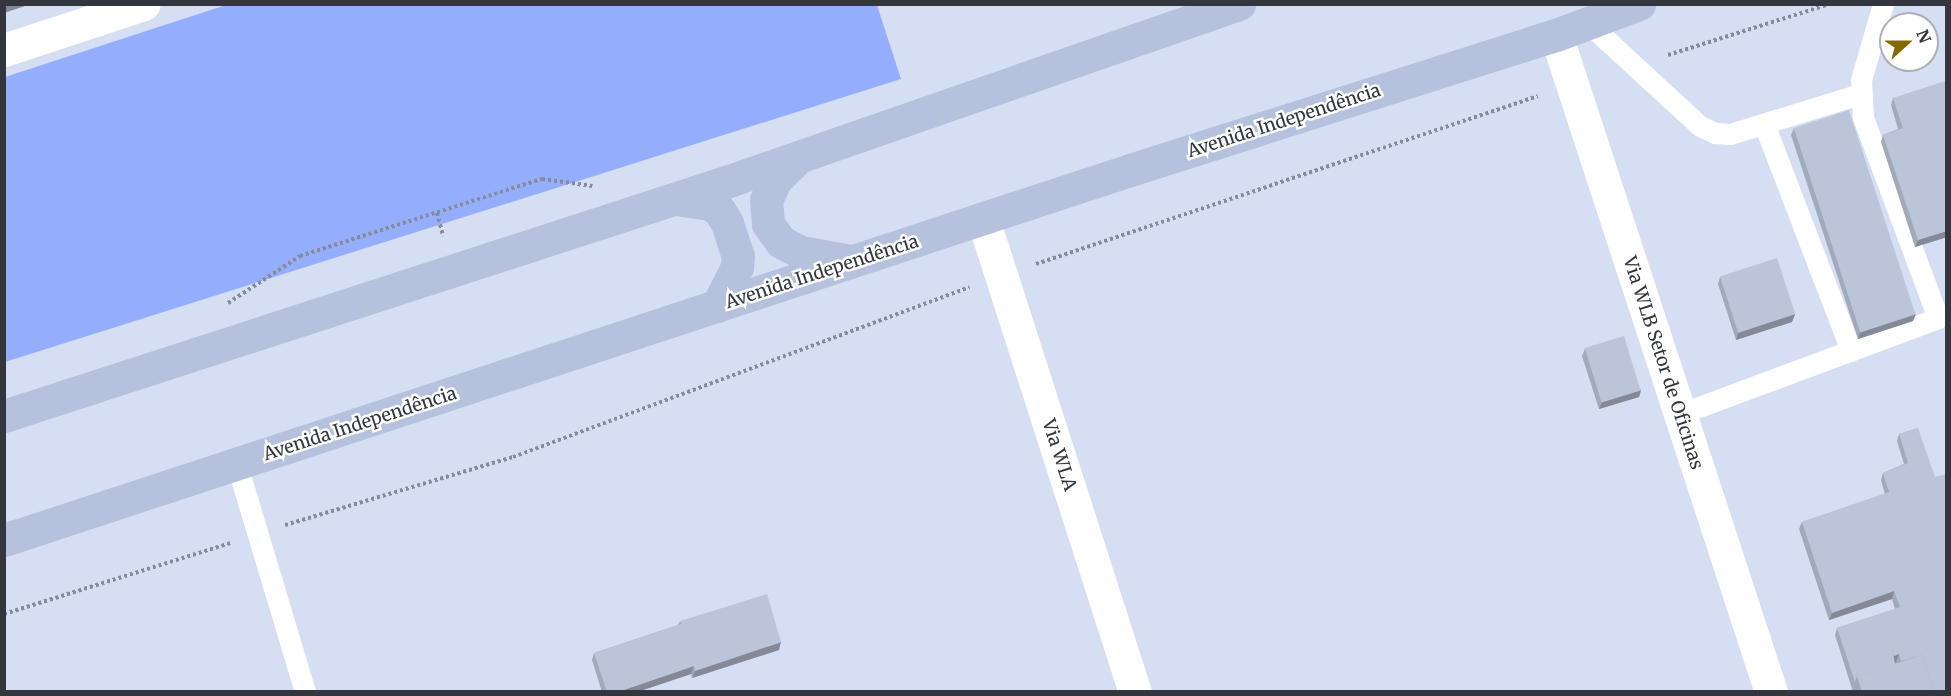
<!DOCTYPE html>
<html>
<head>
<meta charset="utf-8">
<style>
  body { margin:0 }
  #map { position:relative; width:1951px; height:696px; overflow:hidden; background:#d6def4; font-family:Merriweather,serif }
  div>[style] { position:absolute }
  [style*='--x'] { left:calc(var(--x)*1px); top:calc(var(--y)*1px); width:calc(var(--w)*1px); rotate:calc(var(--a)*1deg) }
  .green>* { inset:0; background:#94aefd }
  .path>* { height:4px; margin-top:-2px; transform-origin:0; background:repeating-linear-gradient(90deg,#868b9b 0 3px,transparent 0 6px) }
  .service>* { height:21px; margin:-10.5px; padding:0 10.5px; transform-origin:10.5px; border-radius:10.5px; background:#fff }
  .minor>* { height:33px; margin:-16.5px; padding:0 16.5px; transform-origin:16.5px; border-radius:16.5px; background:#fff }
  .tertiary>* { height:33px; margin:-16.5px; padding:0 16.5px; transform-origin:16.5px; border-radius:16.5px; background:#fff }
  .primary>* { height:33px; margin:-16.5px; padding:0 16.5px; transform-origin:16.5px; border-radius:16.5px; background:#b6c1de }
  .wall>* { inset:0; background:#a2a9bb }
  .shaded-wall>* { inset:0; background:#848998 }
  .building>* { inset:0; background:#bcc4d9; transform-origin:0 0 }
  span { translate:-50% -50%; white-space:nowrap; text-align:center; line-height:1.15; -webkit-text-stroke:5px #fff; paint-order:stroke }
  .street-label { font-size:18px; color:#33363f }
  .frame { position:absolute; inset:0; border:6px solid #33363f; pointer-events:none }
  .north { position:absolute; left:1879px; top:12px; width:60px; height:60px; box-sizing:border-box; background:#fff; border:2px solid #adafb2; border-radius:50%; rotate:69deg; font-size:16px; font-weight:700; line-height:24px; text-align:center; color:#33363f }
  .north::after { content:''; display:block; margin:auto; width:21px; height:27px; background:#866903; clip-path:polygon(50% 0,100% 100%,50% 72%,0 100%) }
</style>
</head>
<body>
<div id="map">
  <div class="green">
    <i style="clip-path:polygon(877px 5px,901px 79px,5px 362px,5px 77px,226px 5px)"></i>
  </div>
  <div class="path">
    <i style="--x:1668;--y:55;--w:170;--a:-17.5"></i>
    <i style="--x:437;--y:213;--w:24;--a:75"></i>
    <i style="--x:1036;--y:264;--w:529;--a:-18.5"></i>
    <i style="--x:228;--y:303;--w:86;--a:-33.1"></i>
    <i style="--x:300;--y:256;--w:254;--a:-17.7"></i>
    <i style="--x:542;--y:179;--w:51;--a:7.8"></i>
    <i style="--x:285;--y:525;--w:238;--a:-16.6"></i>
    <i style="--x:513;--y:457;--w:487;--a:-20.4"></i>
    <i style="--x:4;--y:614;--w:237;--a:-17.4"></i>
  </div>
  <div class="service">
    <i style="--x:1588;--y:23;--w:152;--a:42.6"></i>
    <i style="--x:1700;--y:126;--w:17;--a:25"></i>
    <i style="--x:1715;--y:133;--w:15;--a:4"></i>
    <i style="--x:1730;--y:134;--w:136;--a:-17.1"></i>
    <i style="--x:1764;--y:124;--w:243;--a:69"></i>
    <i style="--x:1680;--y:414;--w:275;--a:-20.4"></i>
    <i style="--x:1938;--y:318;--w:215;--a:-110.5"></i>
    <i style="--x:1863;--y:117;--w:37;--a:-93"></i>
    <i style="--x:1861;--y:80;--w:79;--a:-73.9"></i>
    <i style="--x:237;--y:465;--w:237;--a:73.3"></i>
  </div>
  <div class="minor">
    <i style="--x:1556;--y:35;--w:691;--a:71.88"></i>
    <i style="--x:4;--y:50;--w:147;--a:-18.2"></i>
  </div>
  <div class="tertiary">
    <i style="--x:983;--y:219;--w:497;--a:72.2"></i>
  </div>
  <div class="primary">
    <i style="--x:798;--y:158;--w:30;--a:136"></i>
    <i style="--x:776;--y:179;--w:23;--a:115"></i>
    <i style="--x:766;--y:200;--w:24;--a:85"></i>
    <i style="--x:768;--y:224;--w:22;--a:54"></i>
    <i style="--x:781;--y:242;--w:22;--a:27"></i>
    <i style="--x:801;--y:252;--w:51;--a:10.2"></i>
    <i style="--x:675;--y:199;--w:35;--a:8"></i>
    <i style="--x:710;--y:204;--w:11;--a:34"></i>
    <i style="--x:719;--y:210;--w:15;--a:58"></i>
    <i style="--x:727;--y:223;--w:35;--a:72"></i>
    <i style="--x:738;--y:256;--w:11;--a:95"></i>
    <i style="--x:737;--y:267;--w:44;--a:117.1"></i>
    <i style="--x:4;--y:416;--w:762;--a:-17.96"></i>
    <i style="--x:729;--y:181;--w:540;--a:-19.14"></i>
    <i style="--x:4;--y:540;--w:1185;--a:-18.19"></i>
    <i style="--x:1130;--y:170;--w:447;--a:-17.6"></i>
    <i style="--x:1556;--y:35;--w:89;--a:-20.5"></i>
  </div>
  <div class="wall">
    <i style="clip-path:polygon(1947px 84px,1947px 237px,1915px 247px,1881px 142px,1883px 135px,1898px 129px,1891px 105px,1893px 98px)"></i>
    <i style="clip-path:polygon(1794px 128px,1913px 321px,1858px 339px,1791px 135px)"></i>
    <i style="clip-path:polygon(1720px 277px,1795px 314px,1792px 322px,1736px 340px,1718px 284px)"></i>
    <i style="clip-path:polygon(1585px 349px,1641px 390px,1639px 397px,1599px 409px,1582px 356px)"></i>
    <i style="clip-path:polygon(1918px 428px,1947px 692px,1853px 692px,1835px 635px,1837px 628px,1895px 609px,1892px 599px,1829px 620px,1799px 529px,1802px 522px,1885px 494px,1881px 480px,1883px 473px,1904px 464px,1897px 441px,1899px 434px)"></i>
    <i style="clip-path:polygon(680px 621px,779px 650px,692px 678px,691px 674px,637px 692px,602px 692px,592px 660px,594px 653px,678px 625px)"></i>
  </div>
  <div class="shaded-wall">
    <i style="clip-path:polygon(4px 4px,31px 4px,4px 13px)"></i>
    <i style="clip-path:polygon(1947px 231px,1947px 237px,1915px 247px,1918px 240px)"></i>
    <i style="clip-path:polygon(1795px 314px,1792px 322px,1736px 340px,1738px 333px)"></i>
    <i style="clip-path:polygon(1916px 314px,1913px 321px,1858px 339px,1860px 332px)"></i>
    <i style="clip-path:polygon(1641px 390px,1639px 397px,1599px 409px,1602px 402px)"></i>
    <i style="clip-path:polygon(1894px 591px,1892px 599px,1829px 620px,1832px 613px)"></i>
    <i style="clip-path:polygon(781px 642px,779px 650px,692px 678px,695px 671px)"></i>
    <i style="clip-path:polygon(1899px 654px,1896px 662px,1892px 663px,1894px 656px)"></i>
    <i style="clip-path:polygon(694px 666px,691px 674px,637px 692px,618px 692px)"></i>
  </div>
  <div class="building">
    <i style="clip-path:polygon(1945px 81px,1947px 84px,1947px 231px,1918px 240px,1883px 135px,1903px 128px,1893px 98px)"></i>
    <i style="left:1849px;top:110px;width:215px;height:58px;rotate:72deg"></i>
    <i style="left:1777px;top:258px;width:59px;height:60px;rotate:72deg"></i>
    <i style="left:1624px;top:336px;width:57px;height:41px;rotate:73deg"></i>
    <i style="clip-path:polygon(1918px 428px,1935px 477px,1947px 474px,1947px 692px,1934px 692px,1922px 655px,1901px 661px,1899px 654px,1894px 656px,1892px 648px,1895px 664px,1857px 676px,1855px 682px,1837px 628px,1900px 607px,1894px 591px,1832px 613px,1802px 522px,1889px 492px,1883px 473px,1908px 463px,1899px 434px)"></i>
    <i style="clip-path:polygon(767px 594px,781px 642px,695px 671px,694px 666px,618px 692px,607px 692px,594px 653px,681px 624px,680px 621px)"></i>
    <i style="clip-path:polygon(1922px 655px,1934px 692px,1862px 692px,1857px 676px)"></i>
  </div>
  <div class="street-label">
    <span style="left:1284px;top:121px;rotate:-18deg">Avenida Independência</span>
    <span style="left:822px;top:272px;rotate:-18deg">Avenida Independência</span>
    <span style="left:1663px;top:363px;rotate:72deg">Via WLB Setor de Oficinas</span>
    <span style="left:360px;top:424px;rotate:-18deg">Avenida Independência</span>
    <span style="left:1059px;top:455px;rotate:72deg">Via WLA</span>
  </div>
  <div class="frame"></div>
  <div class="north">N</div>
</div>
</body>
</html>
